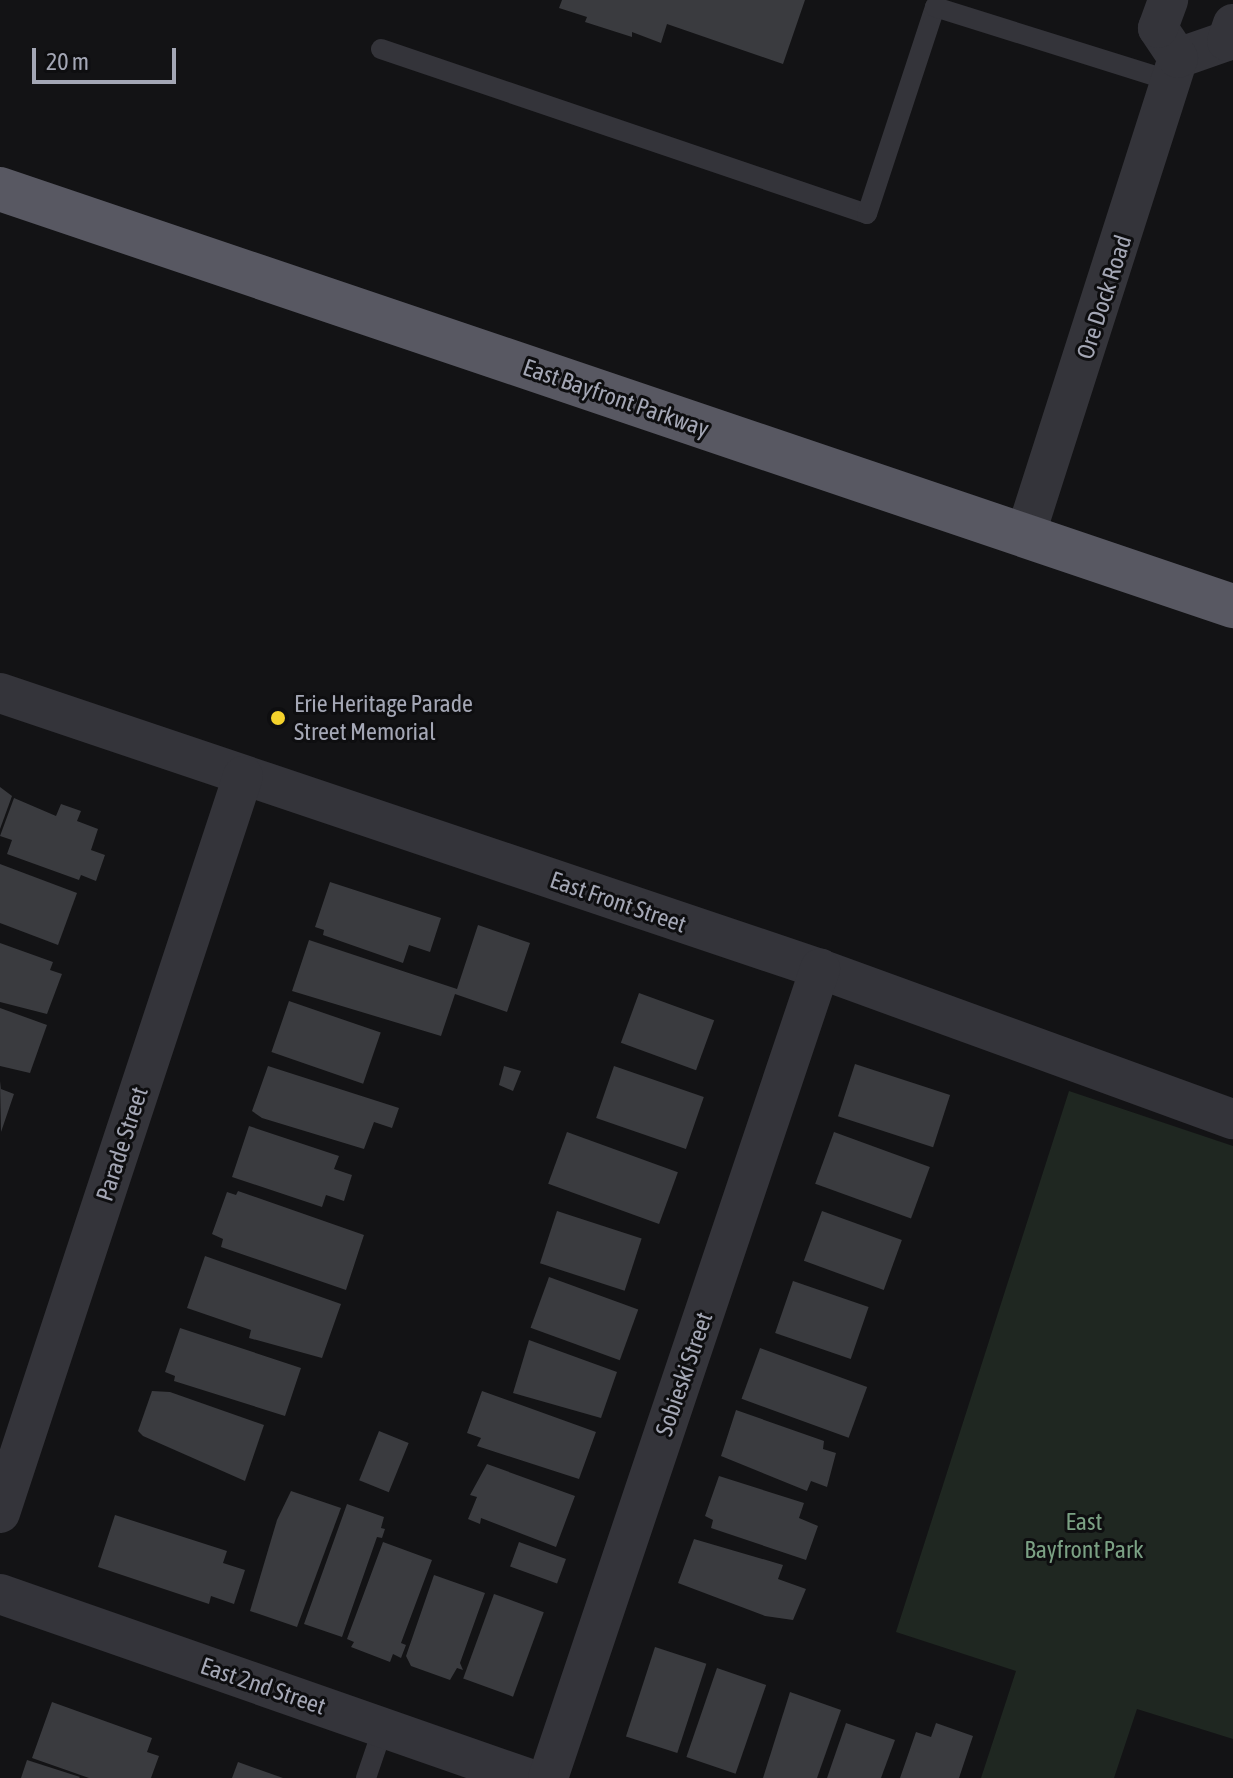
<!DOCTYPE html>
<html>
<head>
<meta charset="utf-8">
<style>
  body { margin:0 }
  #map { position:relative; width:1233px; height:1778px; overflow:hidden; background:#131315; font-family:"Asap Condensed",sans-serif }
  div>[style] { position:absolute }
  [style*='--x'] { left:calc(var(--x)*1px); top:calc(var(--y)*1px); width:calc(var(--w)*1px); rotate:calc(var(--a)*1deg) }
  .green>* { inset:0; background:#1f2721 }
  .building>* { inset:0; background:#3a3b3f; transform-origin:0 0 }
  .service>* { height:20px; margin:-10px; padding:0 10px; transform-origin:10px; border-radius:10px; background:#34343a }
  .minor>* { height:40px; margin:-20px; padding:0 20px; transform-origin:20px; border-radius:20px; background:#34343a }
  .trunk>* { height:44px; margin:-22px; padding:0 22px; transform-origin:22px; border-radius:22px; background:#585862 }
  .dots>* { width:22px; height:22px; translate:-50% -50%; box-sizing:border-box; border:4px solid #0e0e10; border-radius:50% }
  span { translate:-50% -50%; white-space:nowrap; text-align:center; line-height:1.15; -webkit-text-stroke:6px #0e0e10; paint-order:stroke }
  .street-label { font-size:24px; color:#a4a7b5 }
  .poi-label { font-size:24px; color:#a4a7b5 }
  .left { translate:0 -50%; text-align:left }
  .park-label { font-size:24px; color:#7ba184 }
  .scale { position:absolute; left:32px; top:48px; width:144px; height:36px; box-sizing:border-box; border:4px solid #a4a7b5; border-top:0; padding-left:10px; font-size:24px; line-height:28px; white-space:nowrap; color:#a4a7b5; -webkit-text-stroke:6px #0e0e10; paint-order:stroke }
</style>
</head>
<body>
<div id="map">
  <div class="green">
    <i style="clip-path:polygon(1069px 1091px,1233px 1146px,1233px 1739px,1137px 1709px,1114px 1778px,981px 1778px,1016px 1671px,896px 1632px)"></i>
  </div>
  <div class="building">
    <i style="clip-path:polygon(562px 0,805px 0,783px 64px,667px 24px,661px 43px,632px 32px,632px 37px,585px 22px,587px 17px,559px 8px)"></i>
    <i style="clip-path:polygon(0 787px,12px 796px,0 829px)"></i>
    <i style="clip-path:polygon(14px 798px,56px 816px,61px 804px,81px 811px,77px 821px,98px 829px,91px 850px,105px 855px,96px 881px,81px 875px,79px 880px,7px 854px,12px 840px,0 836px)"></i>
    <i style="clip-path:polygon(0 864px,77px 893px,58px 945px,0 923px)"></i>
    <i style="clip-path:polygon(330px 882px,441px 918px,430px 952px,409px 945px,403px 963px,323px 935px,324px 930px,315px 927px)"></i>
    <i style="clip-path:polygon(478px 925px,530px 943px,507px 1012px,455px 994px,441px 1036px,292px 991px,309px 940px,457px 989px)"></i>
    <i style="clip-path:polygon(0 943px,53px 962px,50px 970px,62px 974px,47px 1014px,0 1002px)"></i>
    <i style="left:639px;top:993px;width:80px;height:53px;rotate:20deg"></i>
    <i style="left:289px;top:1001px;width:97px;height:54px;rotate:19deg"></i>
    <i style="clip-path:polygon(0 1008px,47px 1025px,30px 1073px,0 1066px)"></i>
    <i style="left:855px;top:1064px;width:100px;height:55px;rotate:18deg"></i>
    <i style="clip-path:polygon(268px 1066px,399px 1108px,392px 1128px,374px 1122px,364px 1149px,262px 1118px,252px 1111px)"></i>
    <i style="clip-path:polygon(504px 1066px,521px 1071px,513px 1091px,499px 1085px)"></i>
    <i style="left:614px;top:1066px;width:95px;height:55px;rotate:19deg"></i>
    <i style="clip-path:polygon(0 1081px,1px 1089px,14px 1094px,1px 1132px)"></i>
    <i style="clip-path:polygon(249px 1126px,339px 1156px,334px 1169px,352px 1175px,344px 1201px,326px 1195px,322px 1207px,232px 1177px)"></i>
    <i style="left:567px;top:1132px;width:118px;height:55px;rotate:20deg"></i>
    <i style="left:834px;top:1132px;width:102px;height:55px;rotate:20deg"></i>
    <i style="clip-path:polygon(238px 1191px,364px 1235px,346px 1290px,221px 1247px,223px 1239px,212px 1234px,227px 1192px,236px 1195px)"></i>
    <i style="left:557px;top:1211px;width:89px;height:55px;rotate:18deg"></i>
    <i style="left:822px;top:1211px;width:85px;height:53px;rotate:20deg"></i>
    <i style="clip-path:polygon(205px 1256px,341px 1304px,322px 1358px,249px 1338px,251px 1330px,187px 1308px)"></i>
    <i style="left:549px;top:1277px;width:95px;height:54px;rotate:20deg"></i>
    <i style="left:793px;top:1281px;width:80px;height:55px;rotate:19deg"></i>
    <i style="clip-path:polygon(180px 1328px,301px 1368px,285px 1416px,174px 1381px,175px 1376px,165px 1372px)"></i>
    <i style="clip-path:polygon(529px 1340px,617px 1372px,601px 1418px,513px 1393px)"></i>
    <i style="left:760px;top:1348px;width:114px;height:54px;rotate:20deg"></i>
    <i style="clip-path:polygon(152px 1391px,170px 1392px,264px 1425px,245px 1481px,143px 1436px,138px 1431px)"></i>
    <i style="clip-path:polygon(482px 1391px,596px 1432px,579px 1479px,477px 1446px,481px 1438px,467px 1433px)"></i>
    <i style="clip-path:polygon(736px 1410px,824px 1441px,823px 1449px,836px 1453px,827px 1487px,811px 1481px,807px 1491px,721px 1456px)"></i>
    <i style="left:379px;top:1431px;width:32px;height:53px;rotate:22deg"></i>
    <i style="clip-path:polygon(487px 1464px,575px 1496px,556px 1547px,481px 1518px,480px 1524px,468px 1519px,477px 1497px,470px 1495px)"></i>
    <i style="clip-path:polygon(719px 1476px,804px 1503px,799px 1518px,818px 1526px,806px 1560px,711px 1528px,713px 1520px,705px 1516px)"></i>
    <i style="clip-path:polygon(291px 1491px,341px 1508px,297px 1627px,250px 1611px,277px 1520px)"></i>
    <i style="clip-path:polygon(347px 1504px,384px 1517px,381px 1528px,385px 1529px,382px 1538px,377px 1537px,342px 1637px,304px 1624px)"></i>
    <i style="clip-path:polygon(115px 1515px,227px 1551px,223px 1563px,245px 1570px,234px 1604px,211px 1596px,209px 1604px,98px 1567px)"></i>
    <i style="clip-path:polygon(694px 1539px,783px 1565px,778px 1579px,806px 1589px,793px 1620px,765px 1616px,678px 1583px)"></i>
    <i style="clip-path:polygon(383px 1542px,432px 1560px,401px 1643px,406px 1645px,401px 1658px,393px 1654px,390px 1662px,351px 1647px,354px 1642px,347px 1639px)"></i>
    <i style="left:519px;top:1542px;width:50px;height:26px;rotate:20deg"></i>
    <i style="clip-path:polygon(434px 1575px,485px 1593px,460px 1663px,463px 1670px,457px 1668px,450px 1680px,411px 1666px,406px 1656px)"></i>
    <i style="left:494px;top:1594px;width:53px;height:90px;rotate:20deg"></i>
    <i style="left:655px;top:1647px;width:54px;height:94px;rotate:18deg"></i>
    <i style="left:717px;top:1668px;width:52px;height:94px;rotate:19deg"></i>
    <i style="clip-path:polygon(790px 1692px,841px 1710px,817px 1778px,763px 1778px)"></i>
    <i style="clip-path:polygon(52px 1702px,152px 1738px,147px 1752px,159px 1756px,151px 1778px,89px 1778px,32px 1758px)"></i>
    <i style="clip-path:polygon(846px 1723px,895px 1740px,881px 1778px,827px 1778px)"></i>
    <i style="clip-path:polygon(936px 1723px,973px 1736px,959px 1778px,900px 1778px,916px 1732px,931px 1737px)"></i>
    <i style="clip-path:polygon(27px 1760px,80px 1777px,79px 1778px,21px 1778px)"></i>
    <i style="clip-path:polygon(238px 1762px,283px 1778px,232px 1778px)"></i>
  </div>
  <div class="service">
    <i style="--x:381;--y:49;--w:513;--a:18.75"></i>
    <i style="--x:867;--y:214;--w:218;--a:-71.8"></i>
    <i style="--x:935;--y:7;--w:247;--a:17.4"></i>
    <i style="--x:366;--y:1778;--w:53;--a:-71.2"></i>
  </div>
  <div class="minor">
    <i style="--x:1178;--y:58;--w:52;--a:-19.1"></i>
    <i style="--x:1227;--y:41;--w:18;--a:-71"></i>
    <i style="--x:1025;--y:536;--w:502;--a:-72.25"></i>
    <i style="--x:1178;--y:58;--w:36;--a:-124"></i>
    <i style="--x:1158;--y:28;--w:30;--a:-70"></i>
    <i style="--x:0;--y:693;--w:865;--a:18.6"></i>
    <i style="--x:820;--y:969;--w:439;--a:20"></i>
    <i style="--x:0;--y:1513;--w:776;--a:-71.75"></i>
    <i style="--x:0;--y:1594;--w:558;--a:19.25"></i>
    <i style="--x:548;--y:1778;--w:854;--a:-71.42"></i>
  </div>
  <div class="trunk">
    <i style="--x:0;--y:189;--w:1302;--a:18.69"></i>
  </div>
  <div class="dots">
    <i style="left:278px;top:718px;background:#f4d22c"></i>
  </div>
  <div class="street-label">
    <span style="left:1104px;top:297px;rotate:-72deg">Ore Dock Road</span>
    <span style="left:616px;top:398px;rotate:19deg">East Bayfront Parkway</span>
    <span style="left:618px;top:902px;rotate:19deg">East Front Street</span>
    <span style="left:122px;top:1144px;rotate:-72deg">Parade Street</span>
    <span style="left:684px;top:1374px;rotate:-71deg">Sobieski Street</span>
    <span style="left:263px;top:1686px;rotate:19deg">East 2nd Street</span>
  </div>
  <div class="poi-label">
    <span class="left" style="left:294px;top:718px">Erie Heritage Parade<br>Street Memorial</span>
  </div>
  <div class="park-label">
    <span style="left:1084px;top:1536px">East<br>Bayfront Park</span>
  </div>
  <div class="scale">20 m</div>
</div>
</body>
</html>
